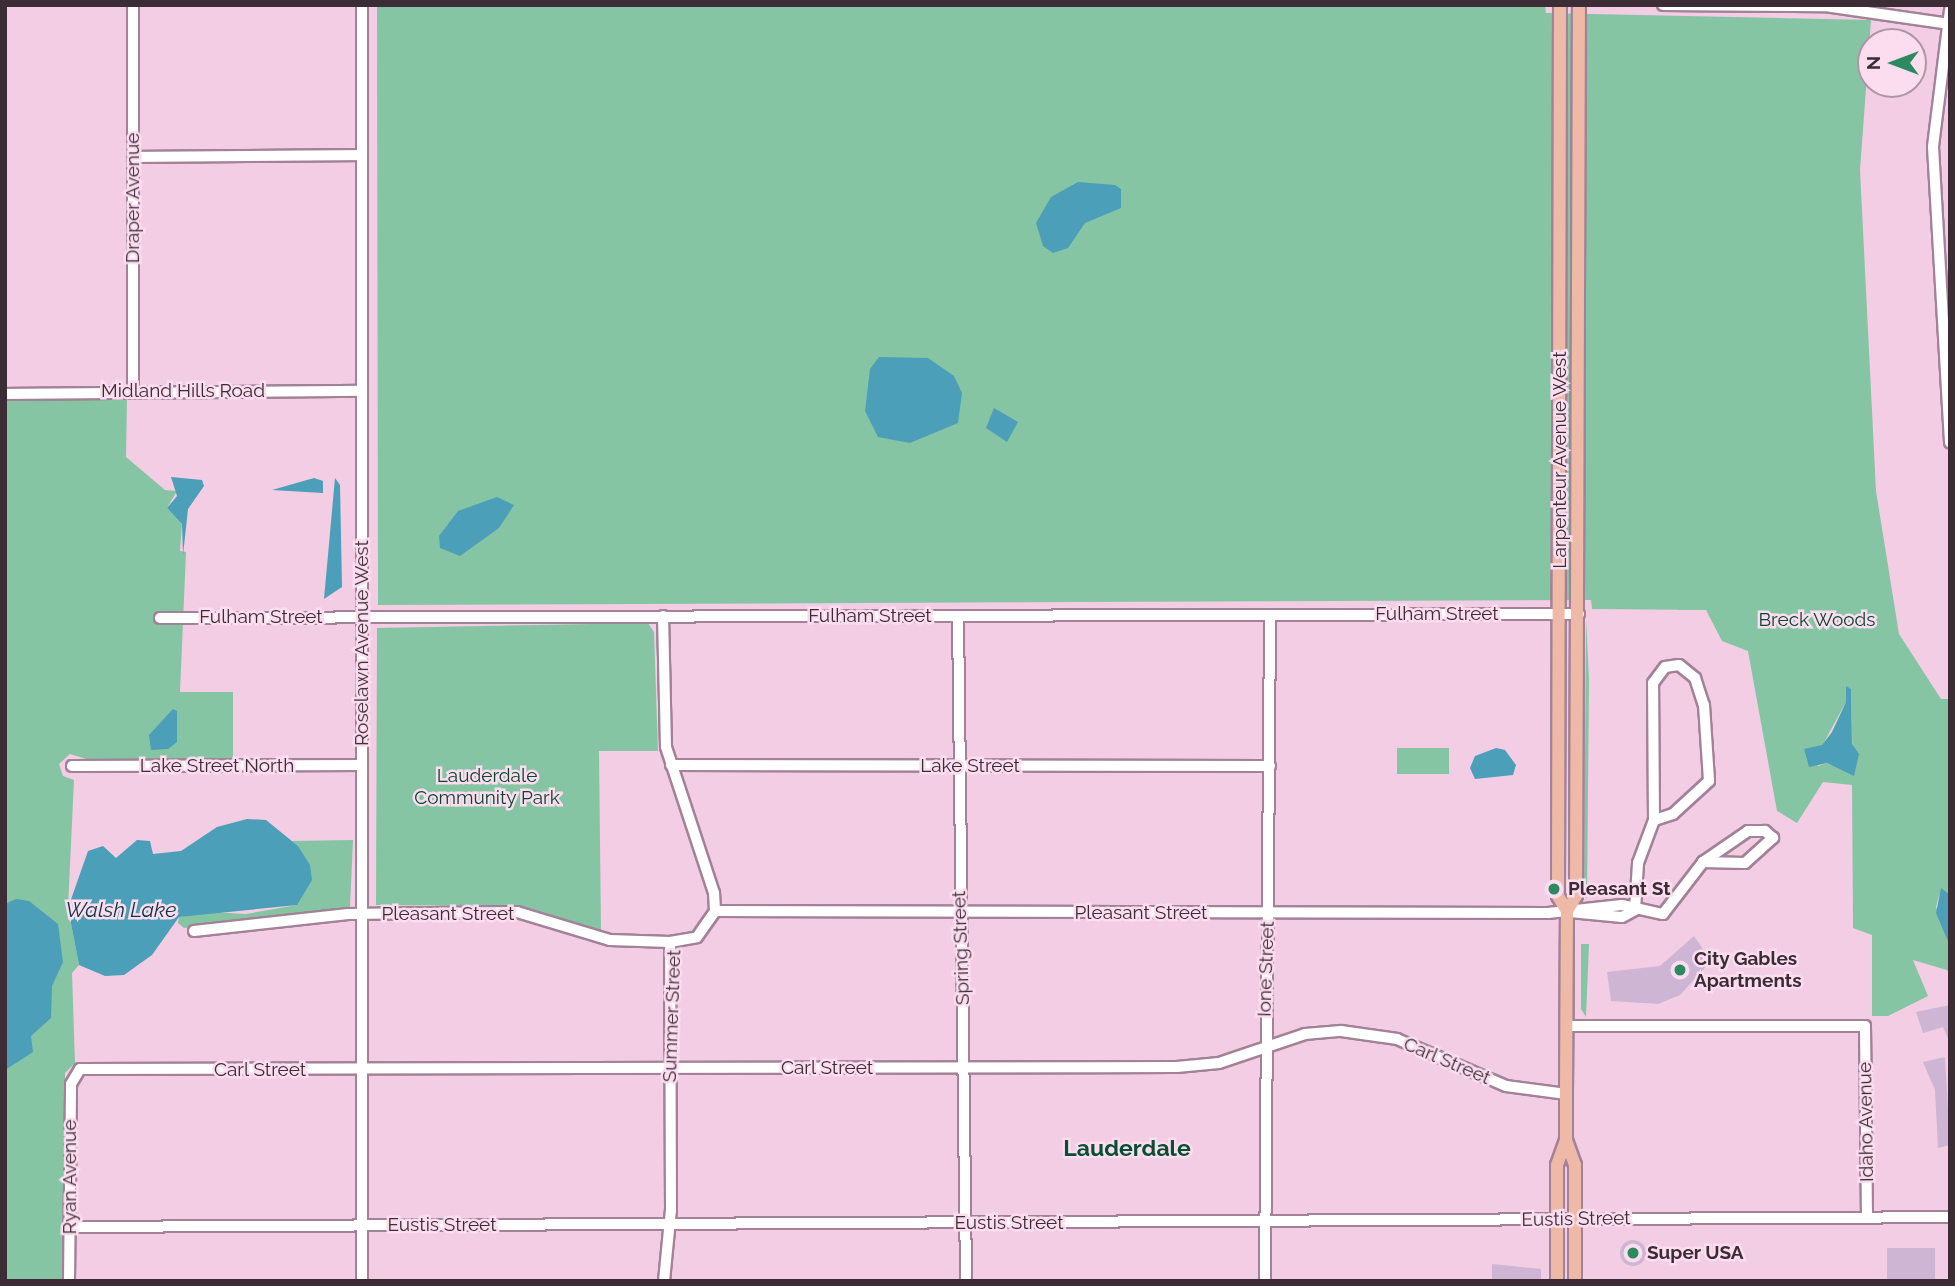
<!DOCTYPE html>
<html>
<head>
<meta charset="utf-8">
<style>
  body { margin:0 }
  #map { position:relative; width:1955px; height:1286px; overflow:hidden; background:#f2cde4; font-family:Raleway,sans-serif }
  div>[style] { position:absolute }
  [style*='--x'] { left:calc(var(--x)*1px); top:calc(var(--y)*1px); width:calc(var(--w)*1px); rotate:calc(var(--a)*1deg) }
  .green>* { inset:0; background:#86c5a3; transform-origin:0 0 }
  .water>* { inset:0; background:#4b9fb8 }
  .building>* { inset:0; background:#ceb5d3; transform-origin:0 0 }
  .round { border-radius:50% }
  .roads { filter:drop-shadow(2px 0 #a38297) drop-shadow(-2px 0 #a38297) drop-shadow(0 2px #a38297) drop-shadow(0 -2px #a38297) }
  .minor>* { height:10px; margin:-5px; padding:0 5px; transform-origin:5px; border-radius:5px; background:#fff }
  .major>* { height:12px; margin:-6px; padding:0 6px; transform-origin:6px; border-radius:6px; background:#eebaa7 }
  .dots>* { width:19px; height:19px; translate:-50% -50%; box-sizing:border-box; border:4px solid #fbddef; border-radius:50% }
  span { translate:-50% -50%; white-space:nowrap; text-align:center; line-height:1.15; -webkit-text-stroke:5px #fbddef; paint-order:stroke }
  .street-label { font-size:19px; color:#3b2c35 }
  .park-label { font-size:19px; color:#0b452d }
  .poi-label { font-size:19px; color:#3b2c35; font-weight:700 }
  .left { translate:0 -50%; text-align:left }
  .water-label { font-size:21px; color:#0e3641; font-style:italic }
  .quarter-label { font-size:23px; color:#084e32; font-weight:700 }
  .frame { position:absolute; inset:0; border:7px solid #3b2c35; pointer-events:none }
  .north { position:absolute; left:1857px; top:28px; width:70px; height:70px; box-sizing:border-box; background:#fbddef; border:2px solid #ae96a5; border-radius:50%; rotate:270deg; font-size:19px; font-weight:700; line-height:28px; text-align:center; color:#3b2c35 }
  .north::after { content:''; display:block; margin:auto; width:24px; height:32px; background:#2d8960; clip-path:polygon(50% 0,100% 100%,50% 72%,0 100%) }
</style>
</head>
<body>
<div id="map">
  <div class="green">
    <i style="clip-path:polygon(evenodd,377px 5px,1545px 5px,1546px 13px,1871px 20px,1860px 170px,1876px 491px,1899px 634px,1941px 699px,1950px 699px,1950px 895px,1939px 895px,1936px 907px,1950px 946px,1950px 971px,1913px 960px,1928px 996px,1888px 1016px,1872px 1016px,1872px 935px,1853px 928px,1852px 785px,1823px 782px,1797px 823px,1777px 811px,1748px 651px,1722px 641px,1706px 610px,1592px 609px,1591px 600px,378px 605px,377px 5px,1846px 687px,1851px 689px,1853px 775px,1827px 763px,1818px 766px,1822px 746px,1846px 702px,1846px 687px)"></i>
    <i style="clip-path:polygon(127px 398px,126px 457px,165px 490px,177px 491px,167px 508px,182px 524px,180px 551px,186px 552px,180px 692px,233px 692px,233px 759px,90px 760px,70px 754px,59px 764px,63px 776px,74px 780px,68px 908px,79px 965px,72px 973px,75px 1063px,65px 1073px,64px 1281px,5px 1281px,5px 401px)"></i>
    <i style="clip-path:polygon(1586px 619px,1589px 679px,1587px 899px,1584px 892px)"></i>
    <i style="clip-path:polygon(648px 623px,654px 632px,658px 751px,599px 751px,601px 931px,520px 906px,376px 905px,377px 628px)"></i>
    <i style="left:1397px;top:748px;width:52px;height:26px"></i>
    <i style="clip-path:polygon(353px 840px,350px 907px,184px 928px,178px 923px,179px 917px,210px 912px,246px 914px,297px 905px,298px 846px,292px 841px)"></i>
    <i style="clip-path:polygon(1581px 944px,1589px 944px,1586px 1017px,1581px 1009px)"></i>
  </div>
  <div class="water">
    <i style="clip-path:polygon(1078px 182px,1115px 185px,1121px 189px,1121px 208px,1085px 223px,1068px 248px,1053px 253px,1043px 246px,1036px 223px,1051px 197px)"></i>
    <i style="clip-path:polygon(879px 357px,928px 358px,954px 376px,962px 393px,958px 423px,910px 443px,878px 437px,865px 411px,870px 369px)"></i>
    <i style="clip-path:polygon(994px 408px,1018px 422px,1007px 442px,986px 428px)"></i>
    <i style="clip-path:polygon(171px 477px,202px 480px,204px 486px,188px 509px,183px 555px,182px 524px,167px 508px,177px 496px)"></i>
    <i style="clip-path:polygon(314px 478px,323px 481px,323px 493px,272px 490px)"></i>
    <i style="clip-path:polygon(335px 478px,340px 485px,342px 587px,324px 599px)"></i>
    <i style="clip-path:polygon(497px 497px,514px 505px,499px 528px,460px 556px,440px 548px,439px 536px,458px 511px)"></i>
    <i style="clip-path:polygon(1846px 686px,1851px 689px,1852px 744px,1859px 754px,1854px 776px,1827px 763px,1809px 767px,1804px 749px,1822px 745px,1832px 732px,1846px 702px)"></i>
    <i style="clip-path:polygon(173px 709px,177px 711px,177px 742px,168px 749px,151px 750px,149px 735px)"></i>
    <i style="clip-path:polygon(1496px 748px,1505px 750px,1516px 765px,1513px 775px,1475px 779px,1470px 768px,1475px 756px)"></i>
    <i style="clip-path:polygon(247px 819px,266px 820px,298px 846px,310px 865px,312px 880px,297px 905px,179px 917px,152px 955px,124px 975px,105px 976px,79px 965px,68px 908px,88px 851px,103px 846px,116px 858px,137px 840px,150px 841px,153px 854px,181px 851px,217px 827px)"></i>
    <i style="clip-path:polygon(1941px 888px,1950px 895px,1950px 946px,1936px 913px)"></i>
    <i style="clip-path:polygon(16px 899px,29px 901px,58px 924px,63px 962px,52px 986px,51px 1018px,31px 1036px,33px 1052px,5px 1070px,5px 904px)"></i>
  </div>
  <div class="building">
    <i style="clip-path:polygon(1694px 936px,1711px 961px,1680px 995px,1658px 1004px,1611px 1001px,1607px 972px,1660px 966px)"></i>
    <i style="clip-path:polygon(1950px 1005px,1950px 1043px,1943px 1027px,1923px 1033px,1916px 1012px)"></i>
    <i style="clip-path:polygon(1945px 1057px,1950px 1145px,1938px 1148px,1935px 1090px,1923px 1062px)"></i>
    <i class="round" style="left:1620px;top:1240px;width:26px;height:26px"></i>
    <i style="left:1887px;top:1248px;width:48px;height:33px"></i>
    <i style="clip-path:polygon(1492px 1264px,1541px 1269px,1541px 1281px,1492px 1281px)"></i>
  </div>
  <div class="roads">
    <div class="minor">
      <i style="--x:362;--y:5;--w:1276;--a:90"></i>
      <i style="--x:1663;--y:5;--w:162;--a:0.4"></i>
      <i style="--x:1825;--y:6;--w:126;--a:8.2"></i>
      <i style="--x:1950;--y:10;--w:138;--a:97.1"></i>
      <i style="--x:1933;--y:147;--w:296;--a:86.7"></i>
      <i style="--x:133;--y:157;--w:229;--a:-0.5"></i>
      <i style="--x:133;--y:391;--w:386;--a:-90"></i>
      <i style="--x:5;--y:394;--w:357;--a:-0.5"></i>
      <i style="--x:958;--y:616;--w:665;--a:89.31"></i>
      <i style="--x:160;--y:618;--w:1419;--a:-0.16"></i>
      <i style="--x:1679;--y:665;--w:21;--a:39"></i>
      <i style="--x:1695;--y:678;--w:28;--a:72"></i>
      <i style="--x:1704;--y:705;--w:76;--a:86.2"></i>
      <i style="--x:1709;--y:781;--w:49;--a:137.5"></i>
      <i style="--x:1673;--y:814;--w:20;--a:162"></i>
      <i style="--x:1654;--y:820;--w:137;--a:-90.4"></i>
      <i style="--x:1653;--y:683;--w:20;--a:-53"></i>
      <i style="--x:1665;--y:667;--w:14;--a:-8"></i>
      <i style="--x:671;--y:765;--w:599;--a:0.1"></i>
      <i style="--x:72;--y:766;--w:290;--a:-0.2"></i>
      <i style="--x:1635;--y:910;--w:47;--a:-86.3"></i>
      <i style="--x:1638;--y:863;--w:46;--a:-69.6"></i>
      <i style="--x:715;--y:911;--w:833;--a:0.14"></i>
      <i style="--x:1548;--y:913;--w:74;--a:-6.2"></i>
      <i style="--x:1622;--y:905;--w:42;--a:12.4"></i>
      <i style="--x:1663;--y:914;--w:66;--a:-52.4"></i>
      <i style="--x:1703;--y:862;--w:42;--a:1.4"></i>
      <i style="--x:1745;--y:863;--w:38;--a:-42"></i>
      <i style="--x:1773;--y:838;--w:11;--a:-139"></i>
      <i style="--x:1765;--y:831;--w:17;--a:180"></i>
      <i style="--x:1748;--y:831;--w:55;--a:145.4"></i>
      <i style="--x:1570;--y:912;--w:52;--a:5.5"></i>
      <i style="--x:1622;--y:917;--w:15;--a:-28"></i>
      <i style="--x:194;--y:931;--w:155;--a:-6.3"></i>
      <i style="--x:348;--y:914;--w:169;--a:-0.7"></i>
      <i style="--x:517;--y:912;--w:97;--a:16.8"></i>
      <i style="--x:610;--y:940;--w:60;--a:1.9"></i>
      <i style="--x:670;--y:942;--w:27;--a:-10"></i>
      <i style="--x:697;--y:937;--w:32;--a:-55"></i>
      <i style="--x:715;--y:911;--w:18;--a:-93"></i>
      <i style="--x:714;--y:893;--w:154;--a:-108.2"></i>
      <i style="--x:666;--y:747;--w:131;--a:-91.3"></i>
      <i style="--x:1567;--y:1026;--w:298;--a:0"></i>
      <i style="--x:1865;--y:1026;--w:192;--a:89.4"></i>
      <i style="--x:69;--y:1227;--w:1881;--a:-0.3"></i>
      <i style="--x:69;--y:1281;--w:197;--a:-89.4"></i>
      <i style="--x:71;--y:1084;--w:17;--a:-59"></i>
      <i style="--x:80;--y:1069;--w:1097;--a:-0.1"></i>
      <i style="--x:1177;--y:1067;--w:42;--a:-5.4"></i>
      <i style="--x:1219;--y:1063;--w:91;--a:-18.6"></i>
      <i style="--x:1305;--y:1034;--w:36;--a:-5"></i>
      <i style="--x:1341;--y:1031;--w:57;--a:8.1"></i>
      <i style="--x:1397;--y:1039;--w:119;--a:23.3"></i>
      <i style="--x:1506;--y:1086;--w:61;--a:7.6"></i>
      <i style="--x:664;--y:1281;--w:71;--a:-84.4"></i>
      <i style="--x:671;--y:1210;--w:268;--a:-90.2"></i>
      <i style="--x:1265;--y:1281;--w:665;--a:-89.57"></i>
    </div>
    <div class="major">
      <i style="--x:1560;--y:5;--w:891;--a:90.13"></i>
      <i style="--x:1558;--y:896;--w:17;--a:59"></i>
      <i style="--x:1557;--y:1281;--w:116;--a:-90"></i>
      <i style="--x:1557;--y:1165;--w:27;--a:-70"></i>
      <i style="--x:1575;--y:1281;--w:116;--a:-90"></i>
      <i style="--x:1575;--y:1165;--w:27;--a:-110"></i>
      <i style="--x:1566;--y:1140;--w:46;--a:-90"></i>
      <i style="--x:1566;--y:1094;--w:183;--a:-89.7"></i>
      <i style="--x:1567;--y:911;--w:17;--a:-59"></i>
      <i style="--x:1576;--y:896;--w:891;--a:-89.81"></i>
    </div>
  </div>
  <div class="dots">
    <i style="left:1554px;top:889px;background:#2d8960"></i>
    <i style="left:1680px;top:970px;background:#2d8960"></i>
    <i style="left:1633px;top:1253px;background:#2d8960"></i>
  </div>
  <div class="street-label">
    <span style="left:133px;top:198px;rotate:-90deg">Draper Avenue</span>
    <span style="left:183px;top:391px">Midland Hills Road</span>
    <span style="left:1560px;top:460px;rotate:-90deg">Larpenteur Avenue West</span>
    <span style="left:1437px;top:614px">Fulham Street</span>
    <span style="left:870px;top:616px">Fulham Street</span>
    <span style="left:261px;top:617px">Fulham Street</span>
    <span style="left:362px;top:643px;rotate:-90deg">Roselawn Avenue West</span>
    <span style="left:217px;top:766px">Lake Street North</span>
    <span style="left:970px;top:766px">Lake Street</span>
    <span style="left:1141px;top:913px">Pleasant Street</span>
    <span style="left:448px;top:914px">Pleasant Street</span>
    <span style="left:961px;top:948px;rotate:-92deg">Spring Street</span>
    <span style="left:1266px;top:969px;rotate:-88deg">Ione Street</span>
    <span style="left:672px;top:1016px;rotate:-88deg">Summer Street</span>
    <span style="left:1447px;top:1061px;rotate:23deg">Carl Street</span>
    <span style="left:827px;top:1068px">Carl Street</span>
    <span style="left:260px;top:1070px">Carl Street</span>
    <span style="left:1866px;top:1122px;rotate:-91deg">Idaho Avenue</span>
    <span style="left:70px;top:1177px;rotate:-90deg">Ryan Avenue</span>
    <span style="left:1576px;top:1219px;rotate:-1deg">Eustis Street</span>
    <span style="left:1009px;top:1223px">Eustis Street</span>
    <span style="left:442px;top:1225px">Eustis Street</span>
  </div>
  <div class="park-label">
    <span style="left:1817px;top:620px">Breck Woods</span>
    <span style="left:487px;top:787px">Lauderdale<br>Community Park</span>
  </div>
  <div class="poi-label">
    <span class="left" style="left:1568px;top:889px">Pleasant St</span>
    <span class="left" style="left:1694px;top:970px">City Gables<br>Apartments</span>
    <span class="left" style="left:1647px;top:1253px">Super USA</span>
  </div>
  <div class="water-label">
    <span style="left:121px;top:910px">Walsh Lake</span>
  </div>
  <div class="quarter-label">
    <span style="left:1127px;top:1148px">Lauderdale</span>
  </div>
  <div class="frame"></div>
  <div class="north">N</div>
</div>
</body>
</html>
